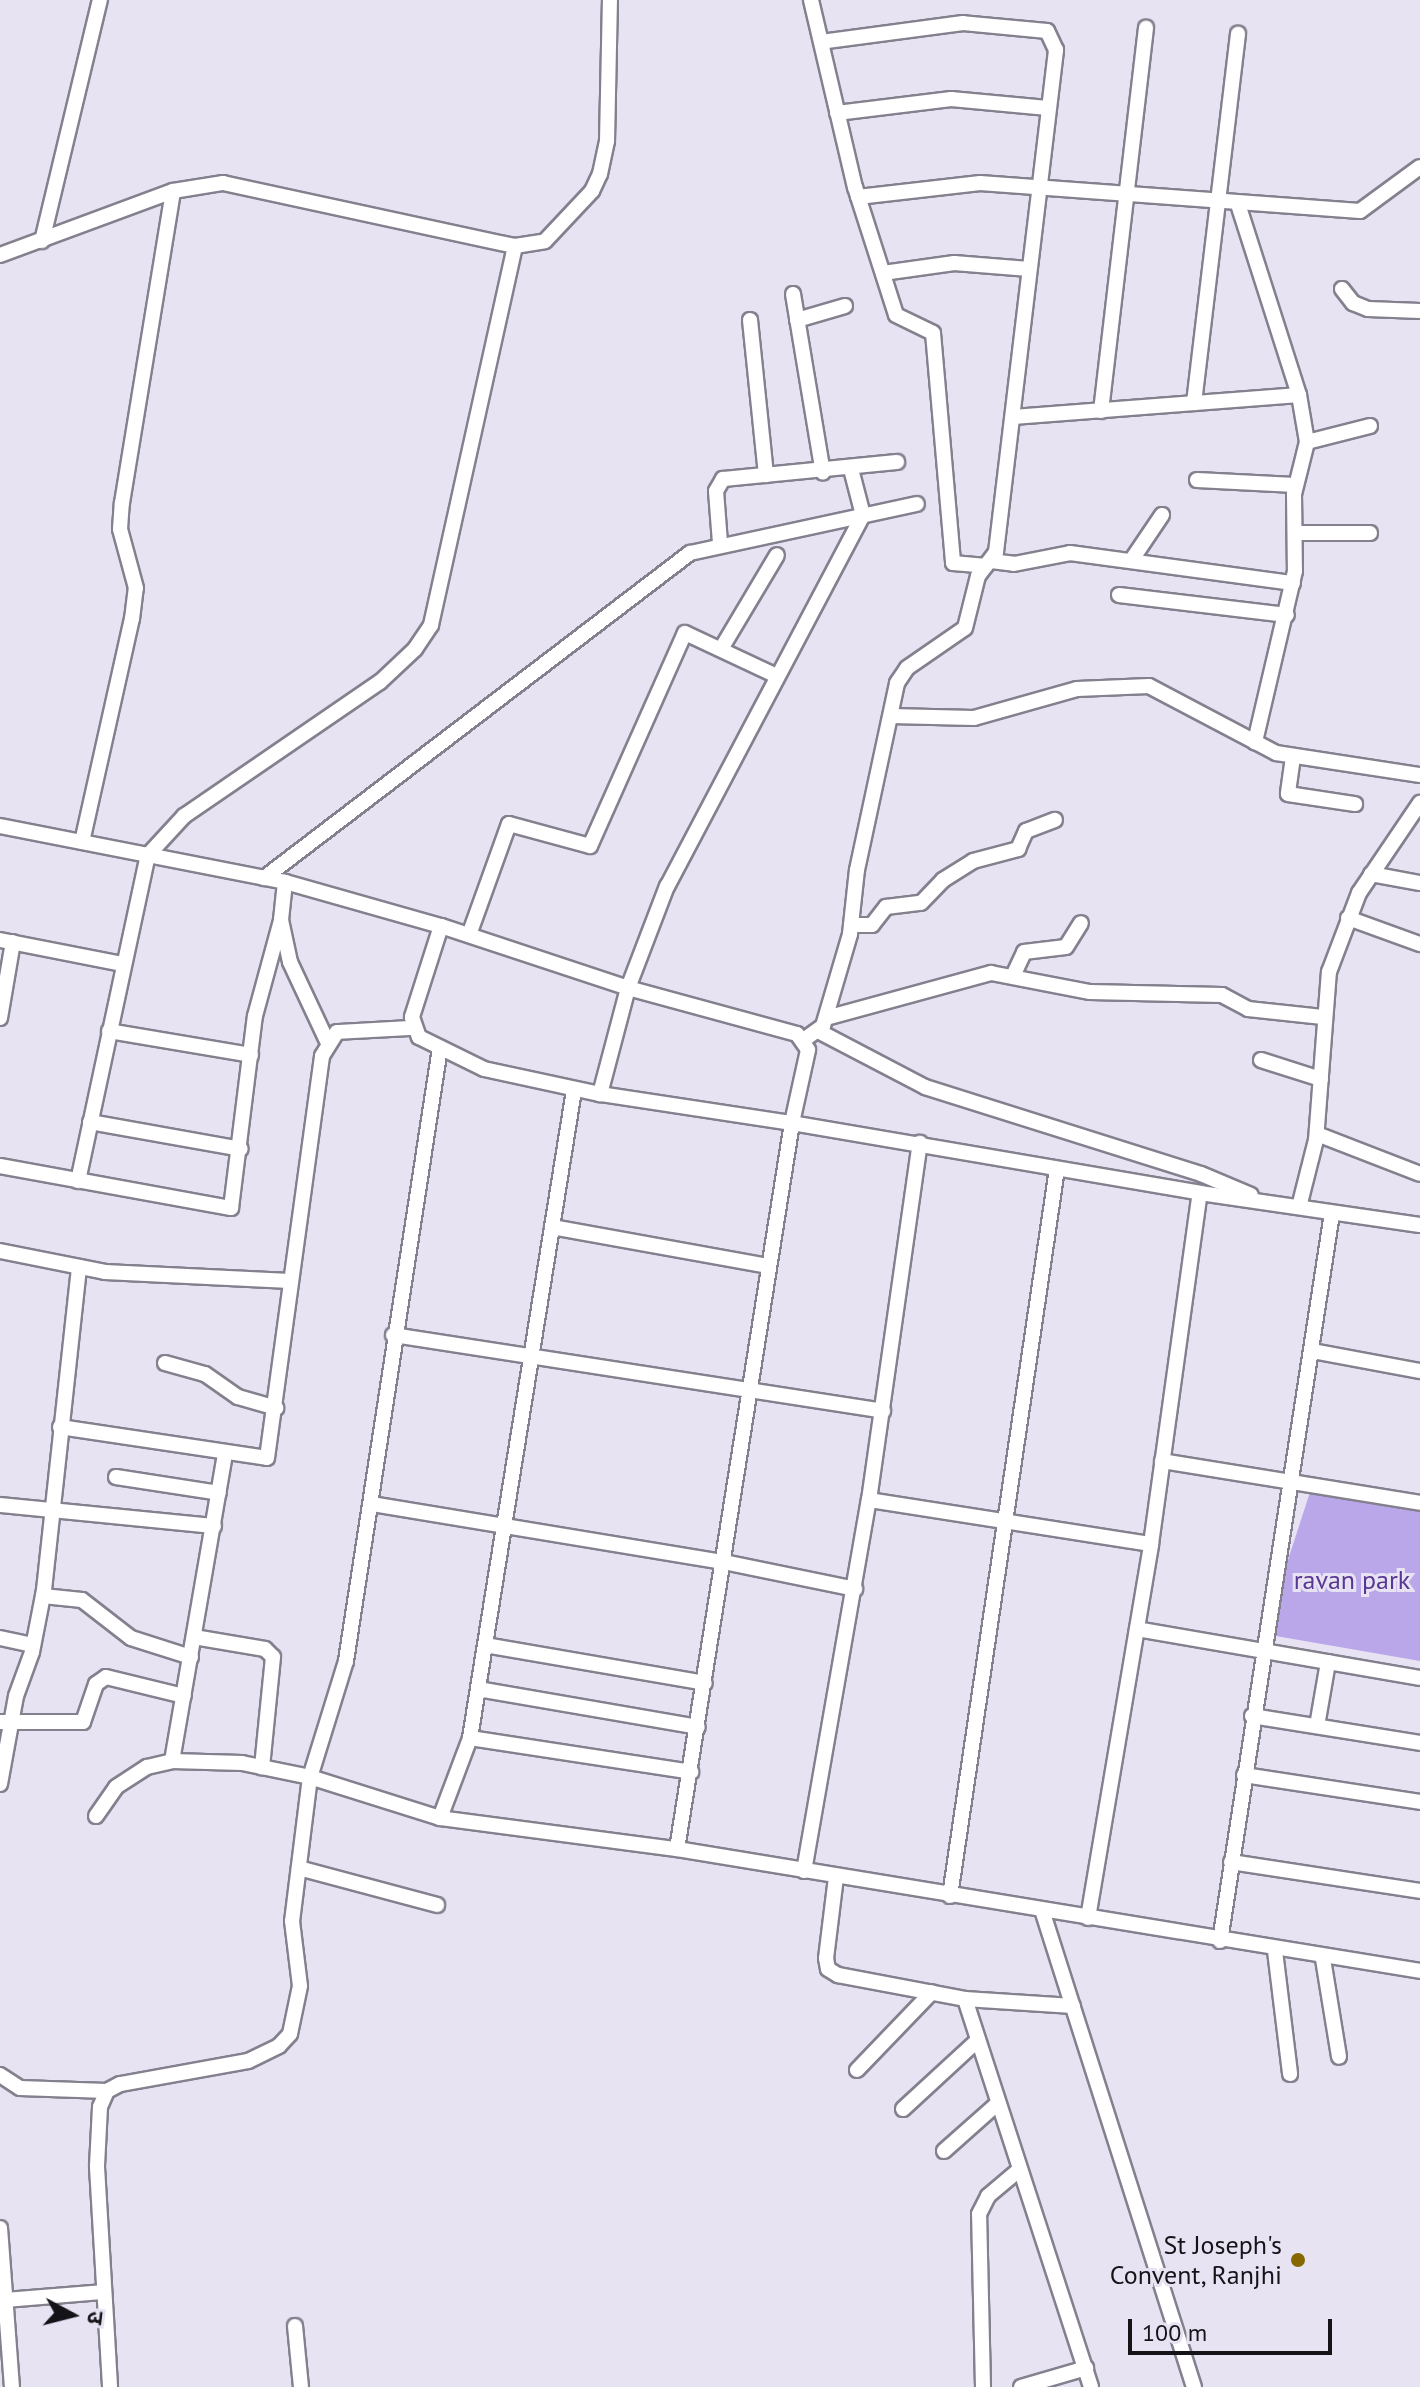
<!DOCTYPE html>
<html>
<head>
<meta charset="utf-8">
<style>
  body { margin:0 }
  #map { position:relative; width:1420px; height:2387px; overflow:hidden; background:#e7e3f3; font-family:"PT Sans","Noto Sans Devanagari",sans-serif }
  div>[style] { position:absolute }
  [style*='--x'] { left:calc(var(--x)*1px); top:calc(var(--y)*1px); width:calc(var(--w)*1px); rotate:calc(var(--a)*1deg) }
  .green>* { inset:0; background:#b9a7e9 }
  .roads { filter:drop-shadow(2px 0 #84808e) drop-shadow(-2px 0 #84808e) drop-shadow(0 2px #84808e) drop-shadow(0 -2px #84808e) }
  .minor>* { height:14px; margin:-7px; padding:0 7px; transform-origin:7px; border-radius:7px; background:#fff }
  .dots>* { width:22px; height:22px; translate:-50% -50%; box-sizing:border-box; border:4px solid #e7e3f3; border-radius:50% }
  span { translate:-50% -50%; white-space:nowrap; text-align:center; line-height:1.15; -webkit-text-stroke:6px #e7e3f3; paint-order:stroke }
  .park-label { font-size:26px; color:#593893 }
  .poi-label { font-size:26px; color:#141318 }
  .right { translate:-100% -50%; text-align:right }
  .north { position:absolute; left:32px; top:2275px; width:80px; height:80px; -webkit-text-stroke:6px #e7e3f3; paint-order:stroke; rotate:97deg; font-size:22px; font-weight:700; line-height:32px; text-align:center; color:#141318 }
  .north::after { content:''; display:block; margin:auto; width:28px; height:36px; background:#141318; clip-path:polygon(50% 0,100% 100%,50% 72%,0 100%) }
  .scale { position:absolute; left:1128px; top:2319px; width:204px; height:36px; box-sizing:border-box; border:4px solid #141318; border-top:0; padding-left:10px; font-size:24px; line-height:28px; white-space:nowrap; color:#141318; -webkit-text-stroke:6px #e7e3f3; paint-order:stroke }
</style>
</head>
<body>
<div id="map">
  <div class="green">
    <i style="clip-path:polygon(1312px 1486px,1420px 1512px,1420px 1661px,1264px 1634px)"></i>
  </div>
  <div class="roads">
    <div class="minor">
      <i style="--x:811;--y:0;--w:192;--a:76.8"></i>
      <i style="--x:855;--y:187;--w:134;--a:72.2"></i>
      <i style="--x:896;--y:315;--w:41;--a:25.9"></i>
      <i style="--x:933;--y:333;--w:231;--a:85"></i>
      <i style="--x:953;--y:563;--w:33;--a:5"></i>
      <i style="--x:837;--y:113;--w:115;--a:-7"></i>
      <i style="--x:951;--y:99;--w:97;--a:5.3"></i>
      <i style="--x:858;--y:197;--w:123;--a:-6.5"></i>
      <i style="--x:980;--y:183;--w:381;--a:4.2"></i>
      <i style="--x:1360;--y:211;--w:74;--a:-36.3"></i>
      <i style="--x:1238;--y:204;--w:201;--a:72.3"></i>
      <i style="--x:1299;--y:395;--w:48;--a:80.3"></i>
      <i style="--x:1307;--y:442;--w:54;--a:104"></i>
      <i style="--x:1294;--y:494;--w:77;--a:89.3"></i>
      <i style="--x:1295;--y:571;--w:176;--a:103.2"></i>
      <i style="--x:42;--y:241;--w:248;--a:-76.5"></i>
      <i style="--x:0;--y:255;--w:184;--a:-20.3"></i>
      <i style="--x:173;--y:191;--w:51;--a:-9.1"></i>
      <i style="--x:223;--y:183;--w:299;--a:12.2"></i>
      <i style="--x:515;--y:246;--w:30;--a:-9"></i>
      <i style="--x:545;--y:241;--w:69;--a:-46.8"></i>
      <i style="--x:592;--y:191;--w:19;--a:-65"></i>
      <i style="--x:600;--y:174;--w:34;--a:-78"></i>
      <i style="--x:607;--y:141;--w:141;--a:-88.8"></i>
      <i style="--x:883;--y:273;--w:72;--a:-8"></i>
      <i style="--x:954;--y:263;--w:75;--a:4.6"></i>
      <i style="--x:1342;--y:289;--w:18;--a:52"></i>
      <i style="--x:1353;--y:303;--w:16;--a:22"></i>
      <i style="--x:1368;--y:309;--w:52;--a:2.2"></i>
      <i style="--x:793;--y:294;--w:181;--a:80.5"></i>
      <i style="--x:750;--y:320;--w:156;--a:84.1"></i>
      <i style="--x:797;--y:320;--w:50;--a:-16.3"></i>
      <i style="--x:1194;--y:403;--w:372;--a:-83.2"></i>
      <i style="--x:1101;--y:411;--w:386;--a:-83.3"></i>
      <i style="--x:1013;--y:417;--w:287;--a:-4.4"></i>
      <i style="--x:1307;--y:442;--w:65;--a:-14.3"></i>
      <i style="--x:851;--y:469;--w:48;--a:75.4"></i>
      <i style="--x:863;--y:515;--w:420;--a:117.8"></i>
      <i style="--x:667;--y:886;--w:109;--a:110.9"></i>
      <i style="--x:628;--y:988;--w:110;--a:104.8"></i>
      <i style="--x:600;--y:1094;--w:194;--a:8.6"></i>
      <i style="--x:792;--y:1123;--w:735;--a:99"></i>
      <i style="--x:677;--y:1849;--w:753;--a:9.32"></i>
      <i style="--x:1197;--y:480;--w:98;--a:2.9"></i>
      <i style="--x:1296;--y:533;--w:74;--a:0"></i>
      <i style="--x:720;--y:543;--w:52;--a:-94.4"></i>
      <i style="--x:716;--y:491;--w:14;--a:-60"></i>
      <i style="--x:723;--y:479;--w:175;--a:-5.6"></i>
      <i style="--x:1133;--y:558;--w:52;--a:-56"></i>
      <i style="--x:991;--y:561;--w:23;--a:7"></i>
      <i style="--x:1014;--y:564;--w:57;--a:-11.1"></i>
      <i style="--x:1070;--y:553;--w:225;--a:7.7"></i>
      <i style="--x:1119;--y:595;--w:169;--a:6.8"></i>
      <i style="--x:721;--y:649;--w:109;--a:-59.2"></i>
      <i style="--x:891;--y:716;--w:83;--a:1.4"></i>
      <i style="--x:974;--y:718;--w:107;--a:-15.7"></i>
      <i style="--x:1077;--y:689;--w:72;--a:-2.4"></i>
      <i style="--x:1149;--y:686;--w:144;--a:27.8"></i>
      <i style="--x:1276;--y:753;--w:146;--a:8.7"></i>
      <i style="--x:1293;--y:757;--w:37;--a:98"></i>
      <i style="--x:1288;--y:794;--w:68;--a:8.5"></i>
      <i style="--x:0;--y:826;--w:290;--a:11.1"></i>
      <i style="--x:285;--y:882;--w:162;--a:15.8"></i>
      <i style="--x:441;--y:926;--w:197;--a:18.3"></i>
      <i style="--x:628;--y:988;--w:175;--a:15.2"></i>
      <i style="--x:797;--y:1034;--w:19;--a:55"></i>
      <i style="--x:808;--y:1050;--w:75;--a:102.4"></i>
      <i style="--x:792;--y:1123;--w:414;--a:9.7"></i>
      <i style="--x:1200;--y:1193;--w:222;--a:8.3"></i>
      <i style="--x:82;--y:842;--w:229;--a:-77.4"></i>
      <i style="--x:132;--y:619;--w:31;--a:-83"></i>
      <i style="--x:136;--y:588;--w:61;--a:-105.2"></i>
      <i style="--x:120;--y:529;--w:26;--a:-86"></i>
      <i style="--x:122;--y:503;--w:316;--a:-80.7"></i>
      <i style="--x:1371;--y:874;--w:50;--a:10.4"></i>
      <i style="--x:264;--y:878;--w:536;--a:-37.34"></i>
      <i style="--x:690;--y:553;--w:232;--a:-12.2"></i>
      <i style="--x:285;--y:882;--w:38;--a:96"></i>
      <i style="--x:281;--y:920;--w:43;--a:77.9"></i>
      <i style="--x:290;--y:962;--w:87;--a:64.9"></i>
      <i style="--x:1348;--y:918;--w:77;--a:19.9"></i>
      <i style="--x:851;--y:925;--w:21;--a:0"></i>
      <i style="--x:872;--y:925;--w:23;--a:-52"></i>
      <i style="--x:886;--y:907;--w:35;--a:-7"></i>
      <i style="--x:921;--y:903;--w:32;--a:-46"></i>
      <i style="--x:943;--y:880;--w:36;--a:-32"></i>
      <i style="--x:973;--y:861;--w:47;--a:-14.9"></i>
      <i style="--x:1018;--y:849;--w:20;--a:-66"></i>
      <i style="--x:1026;--y:831;--w:31;--a:-21"></i>
      <i style="--x:441;--y:926;--w:96;--a:107.7"></i>
      <i style="--x:412;--y:1017;--w:21;--a:71"></i>
      <i style="--x:419;--y:1037;--w:72;--a:26.2"></i>
      <i style="--x:484;--y:1069;--w:119;--a:12.2"></i>
      <i style="--x:469;--y:935;--w:118;--a:-70.2"></i>
      <i style="--x:509;--y:824;--w:84;--a:15.2"></i>
      <i style="--x:590;--y:846;--w:233;--a:-66"></i>
      <i style="--x:685;--y:633;--w:102;--a:25.1"></i>
      <i style="--x:0;--y:940;--w:124;--a:11.1"></i>
      <i style="--x:1013;--y:976;--w:26;--a:-65"></i>
      <i style="--x:1024;--y:952;--w:42;--a:-6.8"></i>
      <i style="--x:1066;--y:947;--w:28;--a:-58"></i>
      <i style="--x:0;--y:1018;--w:77;--a:-80.3"></i>
      <i style="--x:826;--y:1018;--w:171;--a:-15.3"></i>
      <i style="--x:991;--y:973;--w:101;--a:10.9"></i>
      <i style="--x:1090;--y:992;--w:132;--a:1.3"></i>
      <i style="--x:1222;--y:995;--w:30;--a:28"></i>
      <i style="--x:1248;--y:1009;--w:75;--a:6.1"></i>
      <i style="--x:109;--y:1031;--w:144;--a:9.6"></i>
      <i style="--x:820;--y:1032;--w:119;--a:27.6"></i>
      <i style="--x:925;--y:1087;--w:289;--a:17.5"></i>
      <i style="--x:1201;--y:1174;--w:54;--a:22.8"></i>
      <i style="--x:805;--y:1039;--w:22;--a:-36"></i>
      <i style="--x:823;--y:1026;--w:96;--a:-73.6"></i>
      <i style="--x:850;--y:934;--w:64;--a:-83.8"></i>
      <i style="--x:857;--y:870;--w:191;--a:-77.9"></i>
      <i style="--x:897;--y:683;--w:18;--a:-56"></i>
      <i style="--x:907;--y:668;--w:70;--a:-34.6"></i>
      <i style="--x:965;--y:628;--w:54;--a:-76"></i>
      <i style="--x:978;--y:576;--w:30;--a:-53"></i>
      <i style="--x:996;--y:552;--w:506;--a:-83.18"></i>
      <i style="--x:1056;--y:50;--w:21;--a:-115"></i>
      <i style="--x:1047;--y:31;--w:84;--a:-174.6"></i>
      <i style="--x:963;--y:23;--w:143;--a:172.4"></i>
      <i style="--x:440;--y:1048;--w:620;--a:98.72"></i>
      <i style="--x:346;--y:1661;--w:121;--a:107.2"></i>
      <i style="--x:310;--y:1777;--w:136;--a:17.5"></i>
      <i style="--x:440;--y:1818;--w:239;--a:7.5"></i>
      <i style="--x:1261;--y:1060;--w:63;--a:17.6"></i>
      <i style="--x:90;--y:1122;--w:153;--a:10.1"></i>
      <i style="--x:1317;--y:1134;--w:110;--a:21.2"></i>
      <i style="--x:0;--y:1166;--w:235;--a:10.3"></i>
      <i style="--x:231;--y:1208;--w:193;--a:-82.9"></i>
      <i style="--x:255;--y:1016;--w:99;--a:-74.8"></i>
      <i style="--x:78;--y:1181;--w:333;--a:-77.9"></i>
      <i style="--x:148;--y:855;--w:53;--a:-47.3"></i>
      <i style="--x:184;--y:816;--w:237;--a:-34.4"></i>
      <i style="--x:380;--y:682;--w:48;--a:-43.3"></i>
      <i style="--x:415;--y:649;--w:29;--a:-56"></i>
      <i style="--x:431;--y:625;--w:388;--a:-77.5"></i>
      <i style="--x:1299;--y:1207;--w:69;--a:-75.8"></i>
      <i style="--x:1316;--y:1140;--w:169;--a:-85.6"></i>
      <i style="--x:1329;--y:972;--w:85;--a:-69.2"></i>
      <i style="--x:1359;--y:893;--w:109;--a:-55.9"></i>
      <i style="--x:552;--y:1227;--w:219;--a:10.2"></i>
      <i style="--x:0;--y:1251;--w:107;--a:11.3"></i>
      <i style="--x:105;--y:1272;--w:185;--a:2.8"></i>
      <i style="--x:393;--y:1335;--w:496;--a:8.8"></i>
      <i style="--x:1312;--y:1351;--w:110;--a:10.5"></i>
      <i style="--x:165;--y:1363;--w:41;--a:15.4"></i>
      <i style="--x:205;--y:1374;--w:40;--a:34.9"></i>
      <i style="--x:238;--y:1397;--w:40;--a:16"></i>
      <i style="--x:60;--y:1427;--w:209;--a:8.5"></i>
      <i style="--x:267;--y:1458;--w:406;--a:-82.2"></i>
      <i style="--x:322;--y:1056;--w:28;--a:-58"></i>
      <i style="--x:337;--y:1032;--w:75;--a:-3.1"></i>
      <i style="--x:1162;--y:1461;--w:261;--a:9.2"></i>
      <i style="--x:116;--y:1477;--w:104;--a:8.8"></i>
      <i style="--x:869;--y:1500;--w:285;--a:8.9"></i>
      <i style="--x:372;--y:1504;--w:357;--a:9.4"></i>
      <i style="--x:724;--y:1562;--w:134;--a:11.6"></i>
      <i style="--x:0;--y:1505;--w:215;--a:5.6"></i>
      <i style="--x:43;--y:1596;--w:39;--a:6"></i>
      <i style="--x:82;--y:1600;--w:62;--a:37.8"></i>
      <i style="--x:131;--y:1638;--w:63;--a:17.6"></i>
      <i style="--x:1137;--y:1629;--w:287;--a:9.8"></i>
      <i style="--x:194;--y:1637;--w:72;--a:9.6"></i>
      <i style="--x:265;--y:1649;--w:11;--a:45"></i>
      <i style="--x:273;--y:1657;--w:111;--a:95.7"></i>
      <i style="--x:0;--y:1638;--w:34;--a:12"></i>
      <i style="--x:485;--y:1645;--w:223;--a:9.8"></i>
      <i style="--x:478;--y:1689;--w:223;--a:9.8"></i>
      <i style="--x:1252;--y:1716;--w:170;--a:9.1"></i>
      <i style="--x:0;--y:1722;--w:83;--a:0"></i>
      <i style="--x:83;--y:1722;--w:40;--a:-71.1"></i>
      <i style="--x:96;--y:1684;--w:12;--a:-35"></i>
      <i style="--x:106;--y:1677;--w:80;--a:13.7"></i>
      <i style="--x:1317;--y:1726;--w:65;--a:-80.2"></i>
      <i style="--x:470;--y:1738;--w:224;--a:8.7"></i>
      <i style="--x:172;--y:1761;--w:311;--a:-80.2"></i>
      <i style="--x:1244;--y:1775;--w:178;--a:8.7"></i>
      <i style="--x:0;--y:1784;--w:89;--a:-79.7"></i>
      <i style="--x:16;--y:1696;--w:47;--a:-70"></i>
      <i style="--x:32;--y:1652;--w:63;--a:-79"></i>
      <i style="--x:44;--y:1590;--w:325;--a:-83.8"></i>
      <i style="--x:96;--y:1816;--w:35;--a:-55"></i>
      <i style="--x:116;--y:1787;--w:37;--a:-33"></i>
      <i style="--x:147;--y:1767;--w:26;--a:-13"></i>
      <i style="--x:172;--y:1761;--w:70;--a:1.6"></i>
      <i style="--x:242;--y:1763;--w:69;--a:11.6"></i>
      <i style="--x:310;--y:1777;--w:145;--a:97.1"></i>
      <i style="--x:292;--y:1921;--w:65;--a:83"></i>
      <i style="--x:300;--y:1986;--w:49;--a:101.8"></i>
      <i style="--x:290;--y:2034;--w:16;--a:133"></i>
      <i style="--x:279;--y:2046;--w:34;--a:154"></i>
      <i style="--x:248;--y:2061;--w:130;--a:169.8"></i>
      <i style="--x:120;--y:2084;--w:15;--a:152"></i>
      <i style="--x:107;--y:2091;--w:17;--a:114"></i>
      <i style="--x:100;--y:2107;--w:60;--a:92.9"></i>
      <i style="--x:97;--y:2167;--w:220;--a:86.6"></i>
      <i style="--x:440;--y:1818;--w:85;--a:-69.4"></i>
      <i style="--x:470;--y:1738;--w:656;--a:-80.88"></i>
      <i style="--x:1231;--y:1862;--w:191;--a:8.7"></i>
      <i style="--x:299;--y:1868;--w:143;--a:15"></i>
      <i style="--x:804;--y:1871;--w:377;--a:-80.1"></i>
      <i style="--x:869;--y:1500;--w:361;--a:-81.9"></i>
      <i style="--x:836;--y:1877;--w:82;--a:97"></i>
      <i style="--x:826;--y:1958;--w:11;--a:80"></i>
      <i style="--x:828;--y:1969;--w:12;--a:31"></i>
      <i style="--x:838;--y:1975;--w:129;--a:10.7"></i>
      <i style="--x:965;--y:1999;--w:108;--a:3.7"></i>
      <i style="--x:950;--y:1896;--w:735;--a:-81.63"></i>
      <i style="--x:1042;--y:1910;--w:501;--a:72.33"></i>
      <i style="--x:1088;--y:1918;--w:379;--a:-80.4"></i>
      <i style="--x:1151;--y:1544;--w:354;--a:-82.1"></i>
      <i style="--x:1220;--y:1941;--w:737;--a:-81.25"></i>
      <i style="--x:1275;--y:1951;--w:124;--a:83"></i>
      <i style="--x:1323;--y:1959;--w:99;--a:80.7"></i>
      <i style="--x:965;--y:1999;--w:408;--a:72"></i>
      <i style="--x:857;--y:2070;--w:108;--a:-46.1"></i>
      <i style="--x:0;--y:2075;--w:24;--a:33"></i>
      <i style="--x:20;--y:2088;--w:87;--a:2"></i>
      <i style="--x:903;--y:2109;--w:102;--a:-42.6"></i>
      <i style="--x:944;--y:2151;--w:71;--a:-41.6"></i>
      <i style="--x:0;--y:2228;--w:159;--a:85.7"></i>
      <i style="--x:6;--y:2300;--w:98;--a:-4.7"></i>
      <i style="--x:295;--y:2326;--w:61;--a:84.4"></i>
      <i style="--x:983;--y:2387;--w:173;--a:-91.3"></i>
      <i style="--x:979;--y:2214;--w:20;--a:-63"></i>
      <i style="--x:988;--y:2196;--w:39;--a:-40"></i>
      <i style="--x:1021;--y:2387;--w:68;--a:-16.3"></i>
    </div>
  </div>
  <div class="dots">
    <i style="left:1298px;top:2260px;background:#876702"></i>
  </div>
  <div class="park-label">
    <span style="left:1352px;top:1580px">ravan park</span>
  </div>
  <div class="poi-label">
    <span class="right" style="left:1282px;top:2260px">St Joseph's<br>Convent, Ranjhi</span>
  </div>
  <div class="north">उ</div>
  <div class="scale">100 m</div>
</div>
</body>
</html>
